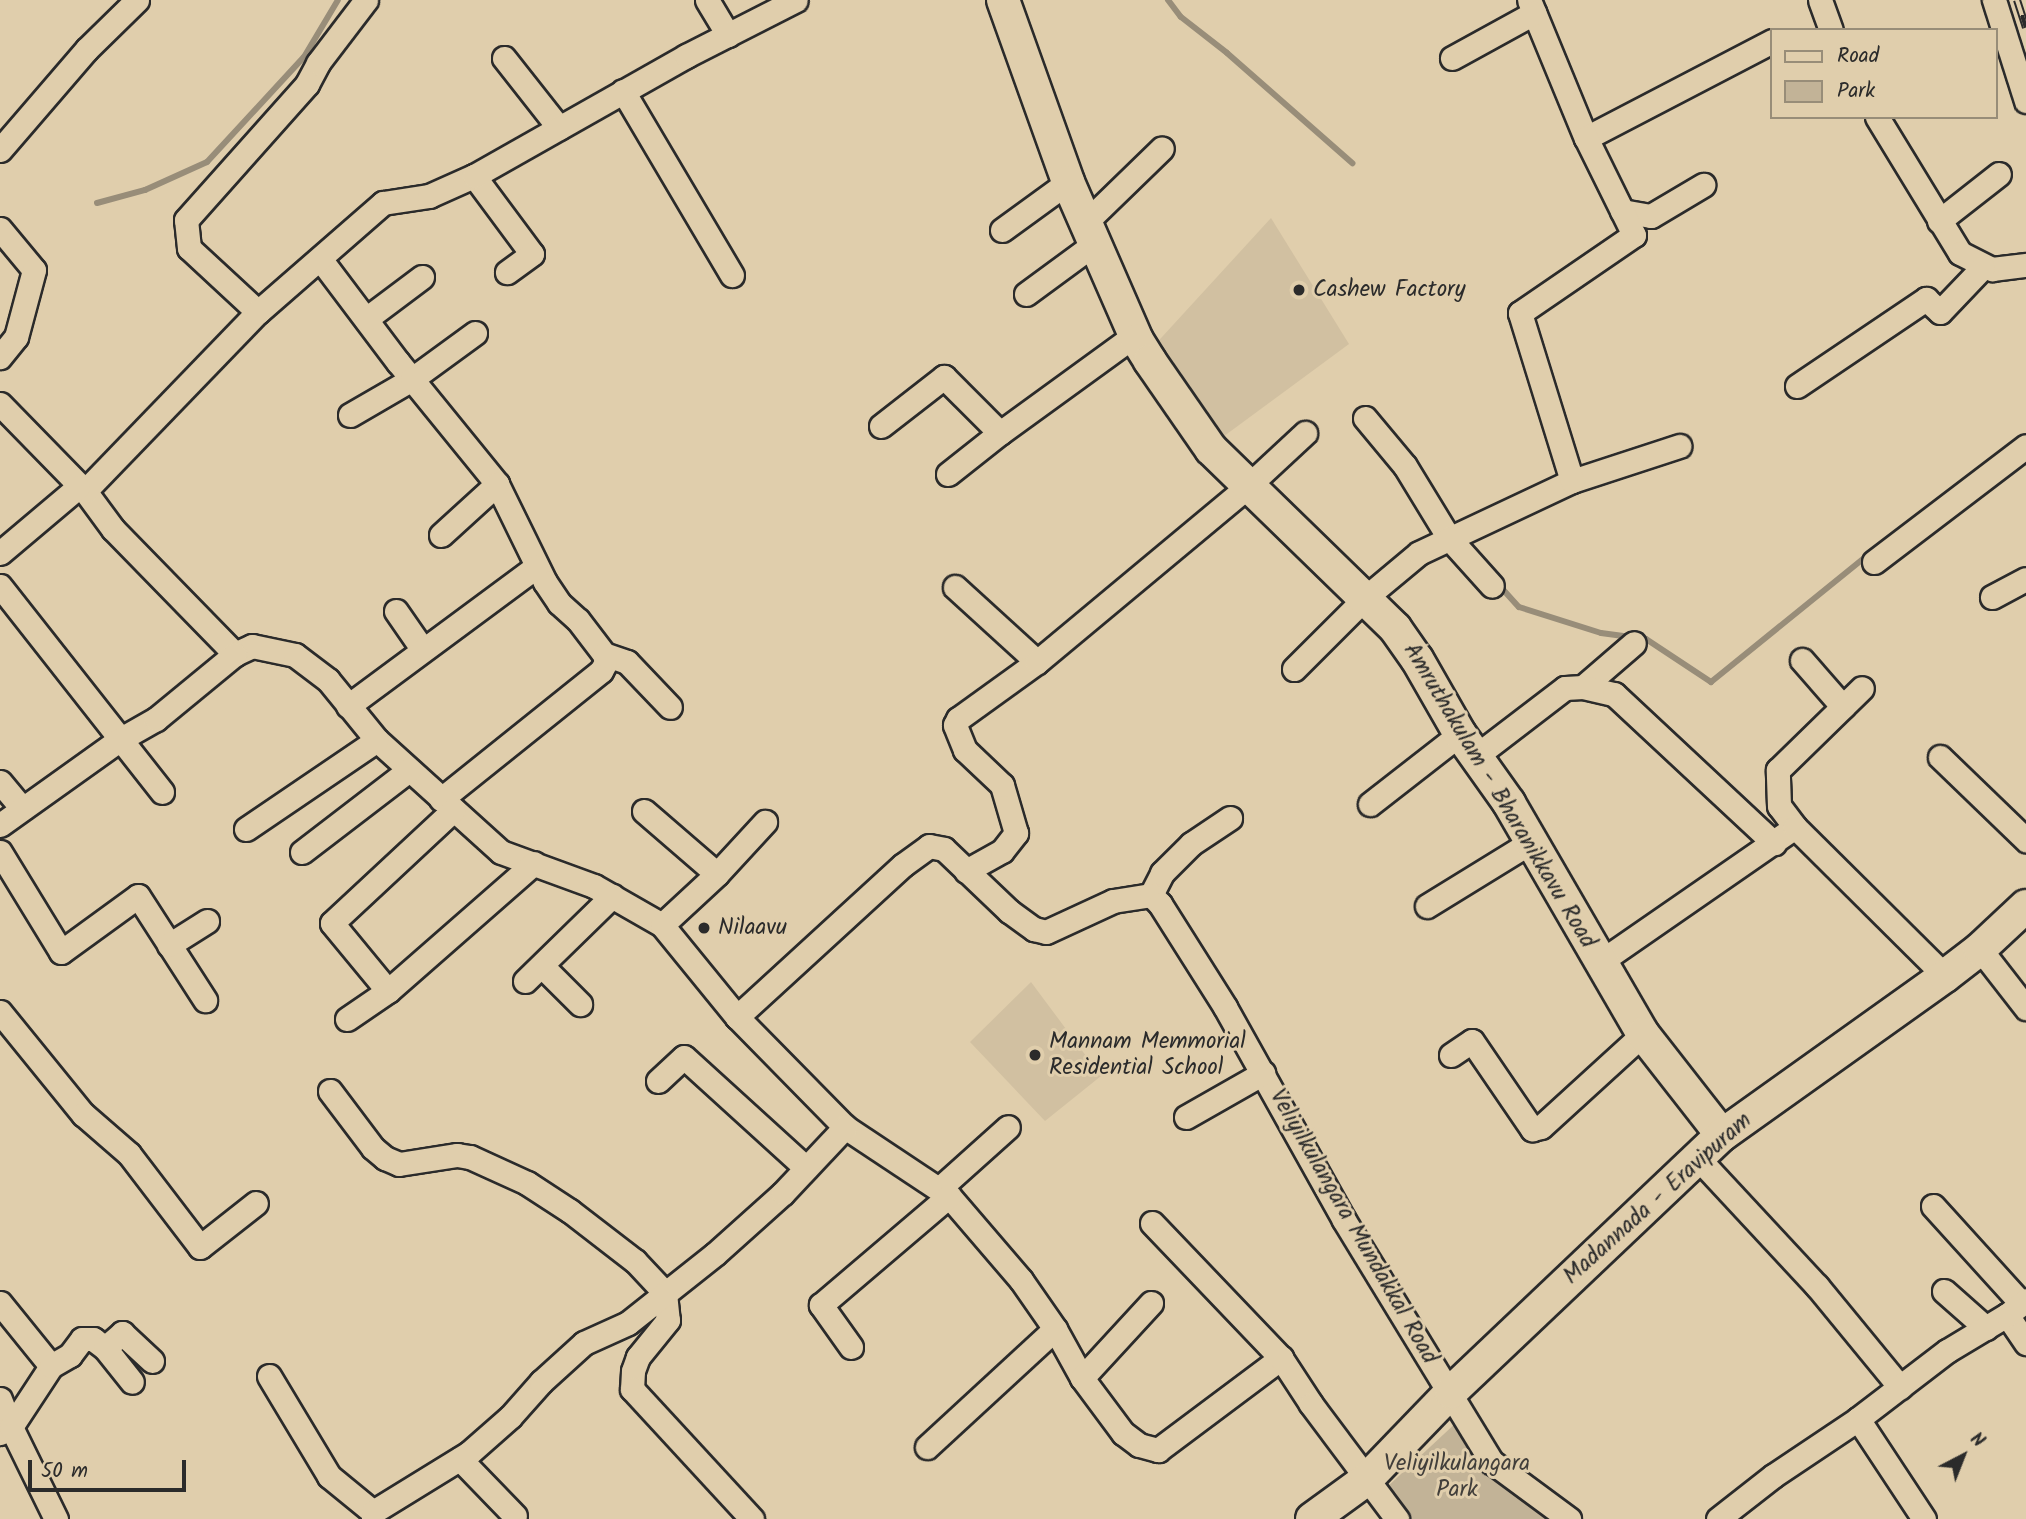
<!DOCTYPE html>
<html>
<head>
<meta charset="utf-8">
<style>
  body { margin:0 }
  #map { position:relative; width:2026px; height:1519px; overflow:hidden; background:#e0ceac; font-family:Kalam,sans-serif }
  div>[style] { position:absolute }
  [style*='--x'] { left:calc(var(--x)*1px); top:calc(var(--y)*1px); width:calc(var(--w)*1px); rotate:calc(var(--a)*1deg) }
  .built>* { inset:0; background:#d1c0a1 }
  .green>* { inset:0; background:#c2b397 }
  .stream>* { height:6px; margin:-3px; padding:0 3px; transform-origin:3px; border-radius:3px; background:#988d79 }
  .roads { filter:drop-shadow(2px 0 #2b2b2b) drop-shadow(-2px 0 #2b2b2b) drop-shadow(0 2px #2b2b2b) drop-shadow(0 -2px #2b2b2b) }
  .street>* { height:23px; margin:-11.5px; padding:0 11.5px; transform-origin:11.5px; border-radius:11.5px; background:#e0ceac }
  .secondary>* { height:32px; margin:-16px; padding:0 16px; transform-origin:16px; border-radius:16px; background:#e0ceac }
  .rail>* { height:8px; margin-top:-4px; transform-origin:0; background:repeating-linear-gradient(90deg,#e0ceac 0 16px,#2b2b2b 0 32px); box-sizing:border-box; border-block:2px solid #2b2b2b }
  .dots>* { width:19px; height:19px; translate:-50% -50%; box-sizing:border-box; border:4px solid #e0ceac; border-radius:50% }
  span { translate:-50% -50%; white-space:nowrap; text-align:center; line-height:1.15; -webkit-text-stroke:6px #e0ceac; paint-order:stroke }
  .poi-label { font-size:23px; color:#2b2b2b }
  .left { translate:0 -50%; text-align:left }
  .street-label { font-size:23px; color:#2b2b2b }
  .park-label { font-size:23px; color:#423f3b }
  .legend { position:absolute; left:1770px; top:28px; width:228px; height:91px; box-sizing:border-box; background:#e0ceac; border:2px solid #988d78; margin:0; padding:9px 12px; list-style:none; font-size:21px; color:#2b2b2b }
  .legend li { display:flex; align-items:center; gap:14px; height:35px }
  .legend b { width:35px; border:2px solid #988d78 }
  .north { position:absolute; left:1928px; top:1421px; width:70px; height:70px; -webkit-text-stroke:5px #e0ceac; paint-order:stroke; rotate:42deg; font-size:19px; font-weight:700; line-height:28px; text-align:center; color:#2b2b2b }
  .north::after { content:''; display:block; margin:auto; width:24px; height:32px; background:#2b2b2b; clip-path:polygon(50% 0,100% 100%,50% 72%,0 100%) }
  .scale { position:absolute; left:28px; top:1460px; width:158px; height:32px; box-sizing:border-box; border:4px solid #2b2b2b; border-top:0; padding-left:9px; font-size:21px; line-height:24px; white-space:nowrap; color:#2b2b2b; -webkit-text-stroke:5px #e0ceac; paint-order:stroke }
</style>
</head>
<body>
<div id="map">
  <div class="built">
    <i style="clip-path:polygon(1271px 218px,1349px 344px,1216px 442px,1151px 349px)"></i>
    <i style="clip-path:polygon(1031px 982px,1101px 1076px,1045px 1121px,970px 1042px)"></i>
  </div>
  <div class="green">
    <i style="clip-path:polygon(1459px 1420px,1554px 1519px,1408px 1519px,1386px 1488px)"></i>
  </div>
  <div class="stream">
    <i style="--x:1168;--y:0;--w:21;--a:53"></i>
    <i style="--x:1181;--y:17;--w:58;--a:38"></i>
    <i style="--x:1227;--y:53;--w:167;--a:41.3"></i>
    <i style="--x:97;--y:203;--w:50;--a:-15.2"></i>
    <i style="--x:145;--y:190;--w:68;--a:-24.3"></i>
    <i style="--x:207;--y:162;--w:143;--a:-47.3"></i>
    <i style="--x:304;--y:57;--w:66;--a:-59.2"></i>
    <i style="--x:1498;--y:584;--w:31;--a:48"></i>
    <i style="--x:1519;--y:607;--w:86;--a:17.6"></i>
    <i style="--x:1601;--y:633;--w:45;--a:7.6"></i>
    <i style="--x:1646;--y:639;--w:78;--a:33.5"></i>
    <i style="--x:1711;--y:682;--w:203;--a:-39"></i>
  </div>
  <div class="roads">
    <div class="street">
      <i style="--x:707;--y:0;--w:41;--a:59"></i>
      <i style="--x:1529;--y:0;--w:149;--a:67.6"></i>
      <i style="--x:1586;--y:138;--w:210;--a:-27.5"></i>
      <i style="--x:1820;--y:0;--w:32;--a:70"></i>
      <i style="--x:1994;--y:0;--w:106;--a:72.4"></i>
      <i style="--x:504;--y:58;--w:89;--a:51.8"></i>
      <i style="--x:1452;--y:58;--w:94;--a:-28.8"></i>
      <i style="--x:623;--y:91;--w:214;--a:59.4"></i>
      <i style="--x:1877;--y:117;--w:159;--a:58.6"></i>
      <i style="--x:1960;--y:253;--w:36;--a:27"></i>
      <i style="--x:1992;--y:269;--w:34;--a:-7"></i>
      <i style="--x:0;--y:150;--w:133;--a:-49.3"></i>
      <i style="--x:87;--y:49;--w:70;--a:-44.4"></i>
      <i style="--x:474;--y:176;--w:97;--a:53.4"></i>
      <i style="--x:532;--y:254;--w:31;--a:144"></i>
      <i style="--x:1622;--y:211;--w:29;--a:10"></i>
      <i style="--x:1651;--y:216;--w:61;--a:-30.8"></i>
      <i style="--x:1939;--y:221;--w:76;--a:-38.1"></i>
      <i style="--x:1085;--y:223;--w:107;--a:-44.2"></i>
      <i style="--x:0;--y:229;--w:53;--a:50.3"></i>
      <i style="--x:34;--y:270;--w:69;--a:105"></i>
      <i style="--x:16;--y:337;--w:26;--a:129"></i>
      <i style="--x:1002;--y:230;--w:82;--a:-36"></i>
      <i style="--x:321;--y:260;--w:128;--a:53"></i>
      <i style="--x:398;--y:362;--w:157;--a:50.9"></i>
      <i style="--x:497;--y:484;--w:109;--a:63.9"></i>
      <i style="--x:545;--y:582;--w:25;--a:56"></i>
      <i style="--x:559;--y:603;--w:25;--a:42"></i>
      <i style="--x:578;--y:620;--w:43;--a:52.6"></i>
      <i style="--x:604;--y:654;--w:8;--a:76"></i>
      <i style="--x:606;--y:662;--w:10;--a:119"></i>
      <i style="--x:601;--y:671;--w:205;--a:141.3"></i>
      <i style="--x:1026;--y:294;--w:84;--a:-36.3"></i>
      <i style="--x:258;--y:312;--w:94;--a:-137.2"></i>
      <i style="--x:189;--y:248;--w:28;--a:-96"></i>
      <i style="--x:186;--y:220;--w:182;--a:-48.3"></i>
      <i style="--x:307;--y:84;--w:24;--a:-62"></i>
      <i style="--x:318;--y:63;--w:79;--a:-52.7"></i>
      <i style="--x:366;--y:319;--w:70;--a:-36.9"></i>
      <i style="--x:1797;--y:386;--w:156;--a:-34"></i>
      <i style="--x:1926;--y:299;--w:19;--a:43"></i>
      <i style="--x:1940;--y:312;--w:62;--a:-46.3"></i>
      <i style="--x:0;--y:404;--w:122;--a:45.7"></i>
      <i style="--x:85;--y:491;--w:47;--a:53.6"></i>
      <i style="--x:113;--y:529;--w:175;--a:45.7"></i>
      <i style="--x:235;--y:654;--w:19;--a:-25"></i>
      <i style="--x:252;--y:646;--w:44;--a:11.8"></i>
      <i style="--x:295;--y:655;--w:41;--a:37.1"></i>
      <i style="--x:328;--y:680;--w:77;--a:50.8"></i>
      <i style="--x:377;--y:740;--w:167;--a:42.1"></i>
      <i style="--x:501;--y:852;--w:99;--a:20.1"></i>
      <i style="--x:594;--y:886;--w:78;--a:29.8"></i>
      <i style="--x:662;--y:925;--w:119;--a:50.8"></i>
      <i style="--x:737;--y:1017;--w:154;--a:45.5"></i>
      <i style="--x:845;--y:1127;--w:125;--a:33.6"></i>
      <i style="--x:949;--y:1196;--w:111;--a:49.4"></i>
      <i style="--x:1021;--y:1280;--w:60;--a:55.2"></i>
      <i style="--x:1055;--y:1329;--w:56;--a:61.1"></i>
      <i style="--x:1082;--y:1378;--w:69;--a:53.3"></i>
      <i style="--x:1123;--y:1433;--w:20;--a:37"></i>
      <i style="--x:1139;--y:1445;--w:20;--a:15"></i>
      <i style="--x:1158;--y:1450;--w:154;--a:-36.8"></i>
      <i style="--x:1281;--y:1358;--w:55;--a:56.9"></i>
      <i style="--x:1311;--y:1404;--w:144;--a:53.2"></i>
      <i style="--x:350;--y:415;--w:72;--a:-30.1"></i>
      <i style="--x:412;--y:379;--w:78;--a:-36.1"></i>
      <i style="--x:1365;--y:418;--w:62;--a:50.2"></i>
      <i style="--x:1405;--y:466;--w:84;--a:58.6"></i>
      <i style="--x:1449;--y:538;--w:64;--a:48.1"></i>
      <i style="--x:881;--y:426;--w:80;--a:-37.9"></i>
      <i style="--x:944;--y:377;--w:79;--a:45"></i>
      <i style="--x:1000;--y:433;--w:167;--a:-36"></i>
      <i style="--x:948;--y:474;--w:66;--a:-38.3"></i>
      <i style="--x:1572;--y:481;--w:113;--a:-18.1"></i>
      <i style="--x:85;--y:491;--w:249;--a:-46"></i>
      <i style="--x:258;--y:312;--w:166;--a:-41.1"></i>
      <i style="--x:383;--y:203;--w:47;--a:-8.7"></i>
      <i style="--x:429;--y:196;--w:49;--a:-24"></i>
      <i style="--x:474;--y:176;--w:244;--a:-29.5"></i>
      <i style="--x:686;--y:56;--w:123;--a:-27"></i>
      <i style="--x:441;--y:535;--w:76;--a:-42.3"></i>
      <i style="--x:0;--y:553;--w:102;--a:-40.2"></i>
      <i style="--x:1874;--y:562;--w:191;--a:-37.3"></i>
      <i style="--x:0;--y:586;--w:262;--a:51.8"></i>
      <i style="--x:955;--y:587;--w:111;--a:42.4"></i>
      <i style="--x:1992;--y:597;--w:38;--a:-28"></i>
      <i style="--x:396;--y:611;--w:47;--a:55.3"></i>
      <i style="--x:604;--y:654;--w:24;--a:19"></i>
      <i style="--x:627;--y:662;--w:62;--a:46.3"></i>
      <i style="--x:1802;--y:660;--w:62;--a:48.9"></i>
      <i style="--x:1294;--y:669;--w:100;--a:-45"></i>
      <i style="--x:1365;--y:598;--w:70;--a:-39.8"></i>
      <i style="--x:1419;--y:553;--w:169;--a:-25.2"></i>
      <i style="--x:1572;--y:481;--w:176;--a:-107.2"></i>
      <i style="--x:1520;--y:313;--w:138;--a:-34.4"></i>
      <i style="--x:1634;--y:235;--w:108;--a:-116.3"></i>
      <i style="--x:1583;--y:687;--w:67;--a:-40.8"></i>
      <i style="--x:348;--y:706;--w:234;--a:-36.5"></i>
      <i style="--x:1476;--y:756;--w:112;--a:-37.4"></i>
      <i style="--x:1565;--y:688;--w:18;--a:-3"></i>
      <i style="--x:1583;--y:687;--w:32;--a:13"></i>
      <i style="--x:1614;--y:694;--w:219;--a:43"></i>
      <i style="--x:1940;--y:757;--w:120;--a:44"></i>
      <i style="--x:0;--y:782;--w:34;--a:50"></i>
      <i style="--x:1370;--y:804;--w:114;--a:-37.9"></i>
      <i style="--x:644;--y:811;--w:96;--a:40.8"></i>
      <i style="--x:0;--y:825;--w:146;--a:-35.5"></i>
      <i style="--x:119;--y:740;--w:43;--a:-29.6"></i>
      <i style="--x:156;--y:719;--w:102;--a:-39.4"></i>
      <i style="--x:1795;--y:827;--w:26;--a:-127"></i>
      <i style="--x:1779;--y:806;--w:36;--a:-92"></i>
      <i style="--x:1778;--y:770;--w:117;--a:-44.3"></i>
      <i style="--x:246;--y:829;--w:158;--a:-34.2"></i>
      <i style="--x:0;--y:852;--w:117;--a:58.6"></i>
      <i style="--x:61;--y:952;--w:95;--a:-36"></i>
      <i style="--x:138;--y:896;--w:124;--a:57.2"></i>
      <i style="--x:302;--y:852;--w:135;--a:-37.5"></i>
      <i style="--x:966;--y:871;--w:41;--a:-29.1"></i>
      <i style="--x:1002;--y:851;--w:23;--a:-52"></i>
      <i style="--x:1016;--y:833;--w:50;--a:-106.3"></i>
      <i style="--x:1002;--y:785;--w:51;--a:-136.6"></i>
      <i style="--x:965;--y:750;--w:27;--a:-112"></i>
      <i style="--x:955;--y:725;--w:7;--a:-63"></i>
      <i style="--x:958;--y:719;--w:97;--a:-35.8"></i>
      <i style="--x:1037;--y:662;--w:275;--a:-39.8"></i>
      <i style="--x:1248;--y:486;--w:78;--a:-42.9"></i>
      <i style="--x:1151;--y:895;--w:25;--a:-63"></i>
      <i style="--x:1162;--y:873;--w:41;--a:-45"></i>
      <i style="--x:1191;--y:844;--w:47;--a:-33.7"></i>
      <i style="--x:1427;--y:906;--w:122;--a:-31.6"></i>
      <i style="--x:662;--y:925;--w:75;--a:-42.8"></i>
      <i style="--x:717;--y:874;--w:71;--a:-47.3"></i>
      <i style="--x:169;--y:945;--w:45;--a:-32.3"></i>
      <i style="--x:1980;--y:949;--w:75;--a:52.1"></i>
      <i style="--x:1600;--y:962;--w:237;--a:-34.7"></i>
      <i style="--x:1795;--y:827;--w:211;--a:44.8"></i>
      <i style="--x:542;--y:966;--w:54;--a:45"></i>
      <i style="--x:525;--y:981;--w:122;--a:-44.3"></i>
      <i style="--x:388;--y:991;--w:88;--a:-129.5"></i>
      <i style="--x:332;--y:923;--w:166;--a:-43"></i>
      <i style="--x:0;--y:1012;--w:132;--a:50.9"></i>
      <i style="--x:83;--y:1114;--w:61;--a:41"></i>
      <i style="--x:129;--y:1154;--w:117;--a:52.6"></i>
      <i style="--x:200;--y:1247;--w:71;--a:-38.2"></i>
      <i style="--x:737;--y:1017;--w:225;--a:-42.5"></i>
      <i style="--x:903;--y:865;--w:32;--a:-36"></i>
      <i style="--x:929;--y:846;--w:15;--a:11"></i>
      <i style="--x:944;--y:849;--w:90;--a:43.6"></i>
      <i style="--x:1009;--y:911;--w:31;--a:36"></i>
      <i style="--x:1034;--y:929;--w:12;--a:14"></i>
      <i style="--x:1046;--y:932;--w:74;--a:-24.8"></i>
      <i style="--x:1113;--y:901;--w:38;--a:-9"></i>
      <i style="--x:1151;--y:895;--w:13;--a:45"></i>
      <i style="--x:1160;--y:904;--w:122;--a:57.7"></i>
      <i style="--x:1225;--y:1007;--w:244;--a:60.8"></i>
      <i style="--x:1344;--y:1220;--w:284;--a:58.6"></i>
      <i style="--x:1492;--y:1462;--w:96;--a:36.5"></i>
      <i style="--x:347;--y:1019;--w:50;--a:-34.3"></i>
      <i style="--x:388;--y:991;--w:194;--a:-41.2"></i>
      <i style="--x:1451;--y:1055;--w:25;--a:-34"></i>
      <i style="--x:1472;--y:1041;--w:107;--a:55.7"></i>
      <i style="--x:1532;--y:1129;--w:9;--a:-13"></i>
      <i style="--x:1541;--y:1127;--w:138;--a:-42.4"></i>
      <i style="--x:658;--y:1081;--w:35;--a:-43"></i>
      <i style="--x:684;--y:1057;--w:165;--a:42.3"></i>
      <i style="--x:330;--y:1091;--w:71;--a:53"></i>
      <i style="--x:373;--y:1148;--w:16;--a:40"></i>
      <i style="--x:385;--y:1158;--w:15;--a:23"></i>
      <i style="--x:399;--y:1164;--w:59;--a:-8.8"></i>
      <i style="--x:457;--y:1155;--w:13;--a:9"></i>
      <i style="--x:470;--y:1157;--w:63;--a:24.5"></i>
      <i style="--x:527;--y:1183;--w:51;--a:33.1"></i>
      <i style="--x:570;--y:1211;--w:82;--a:37.6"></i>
      <i style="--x:635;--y:1261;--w:44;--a:46.8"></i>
      <i style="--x:665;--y:1293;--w:27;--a:84"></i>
      <i style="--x:668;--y:1320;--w:48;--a:129"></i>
      <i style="--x:638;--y:1357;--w:15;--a:110"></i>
      <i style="--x:633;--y:1371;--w:18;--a:93"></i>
      <i style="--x:632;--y:1389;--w:177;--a:47.3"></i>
      <i style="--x:1186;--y:1117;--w:89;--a:-29.7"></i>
      <i style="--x:1697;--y:1157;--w:176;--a:47.1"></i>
      <i style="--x:1817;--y:1286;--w:131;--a:50.6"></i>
      <i style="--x:940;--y:1188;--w:91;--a:-41.9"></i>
      <i style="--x:1933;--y:1206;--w:131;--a:47.8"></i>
      <i style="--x:1152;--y:1223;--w:187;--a:46.3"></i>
      <i style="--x:1944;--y:1291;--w:56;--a:41.4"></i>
      <i style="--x:0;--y:1303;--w:81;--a:51"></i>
      <i style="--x:2007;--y:1315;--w:34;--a:56"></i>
      <i style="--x:851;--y:1347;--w:52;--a:-125.5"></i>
      <i style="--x:821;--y:1305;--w:168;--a:-40.4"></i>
      <i style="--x:105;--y:1348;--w:23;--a:-41"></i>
      <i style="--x:122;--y:1333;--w:41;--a:43"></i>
      <i style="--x:269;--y:1376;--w:117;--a:59"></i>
      <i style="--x:329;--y:1476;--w:57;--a:39.3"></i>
      <i style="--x:1082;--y:1378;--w:102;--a:-47.4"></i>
      <i style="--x:0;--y:1399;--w:30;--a:69"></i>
      <i style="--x:11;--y:1427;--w:13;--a:151"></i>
      <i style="--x:927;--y:1447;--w:174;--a:-42.7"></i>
      <i style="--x:460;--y:1459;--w:79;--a:46"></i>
      <i style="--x:56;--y:1519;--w:102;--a:-116.1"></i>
      <i style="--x:11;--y:1427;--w:73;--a:-56.7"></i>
      <i style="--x:51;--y:1366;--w:22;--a:-30"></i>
      <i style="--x:70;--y:1355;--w:20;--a:-53"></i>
      <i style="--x:82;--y:1339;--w:11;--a:0"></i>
      <i style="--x:93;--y:1339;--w:15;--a:37"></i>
      <i style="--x:105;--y:1348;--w:43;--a:51.5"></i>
      <i style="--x:373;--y:1519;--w:7;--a:-90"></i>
      <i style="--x:373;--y:1512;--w:113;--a:-31.6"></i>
      <i style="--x:469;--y:1453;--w:55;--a:-41.3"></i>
      <i style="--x:510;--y:1417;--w:47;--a:-48.5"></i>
      <i style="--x:541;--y:1382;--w:58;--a:-42.2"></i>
      <i style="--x:584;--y:1343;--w:48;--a:-24.4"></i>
      <i style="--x:628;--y:1323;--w:111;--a:-38.4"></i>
      <i style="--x:715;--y:1254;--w:91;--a:-41.9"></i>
      <i style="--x:783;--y:1193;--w:91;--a:-46.8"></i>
      <i style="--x:1718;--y:1519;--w:70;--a:-38"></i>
      <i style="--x:1773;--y:1476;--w:102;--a:-33.8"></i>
      <i style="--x:1924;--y:1519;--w:120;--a:-123.4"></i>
      <i style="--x:1858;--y:1419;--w:112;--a:-37.4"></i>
      <i style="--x:1947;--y:1351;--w:70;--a:-31"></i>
      <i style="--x:2007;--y:1315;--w:24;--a:-38"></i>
    </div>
    <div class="secondary">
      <i style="--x:1003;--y:0;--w:193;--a:70.3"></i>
      <i style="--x:1068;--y:182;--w:172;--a:66.4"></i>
      <i style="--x:1137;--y:340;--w:25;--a:58"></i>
      <i style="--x:1150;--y:361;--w:107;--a:55.3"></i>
      <i style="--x:1211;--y:449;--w:257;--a:44.2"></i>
      <i style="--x:1395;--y:628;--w:38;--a:55"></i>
      <i style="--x:1417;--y:659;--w:86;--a:60.2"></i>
      <i style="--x:1460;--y:734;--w:85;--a:54.6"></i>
      <i style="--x:1509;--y:803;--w:267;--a:59.9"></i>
      <i style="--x:1643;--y:1034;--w:128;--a:52"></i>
      <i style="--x:1312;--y:1519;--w:68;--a:-36"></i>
      <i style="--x:1367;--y:1479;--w:121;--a:-46"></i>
      <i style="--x:1451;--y:1392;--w:373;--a:-43.5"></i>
      <i style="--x:1722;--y:1135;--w:274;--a:-35.5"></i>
      <i style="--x:1945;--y:976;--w:44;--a:-37.6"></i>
      <i style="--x:1980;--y:949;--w:63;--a:-43.1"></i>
    </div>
  </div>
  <div class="rail">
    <i style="--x:2017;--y:0;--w:29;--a:72"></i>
  </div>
  <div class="dots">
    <i style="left:1299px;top:290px;background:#2b2b2b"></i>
    <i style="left:704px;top:928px;background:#2b2b2b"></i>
    <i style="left:1035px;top:1055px;background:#2b2b2b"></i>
  </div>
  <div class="poi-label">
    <span class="left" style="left:1313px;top:290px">Cashew Factory</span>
    <span class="left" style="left:718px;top:928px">Nilaavu</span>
    <span class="left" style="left:1049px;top:1055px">Mannam Memmorial<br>Residential School</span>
  </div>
  <div class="street-label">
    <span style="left:1499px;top:796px;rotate:59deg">Amruthakulam - Bharanikkavu Road</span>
    <span style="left:1658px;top:1199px;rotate:-42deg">Madannada - Eravipuram</span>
    <span style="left:1353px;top:1227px;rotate:60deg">Veliyilkulangara Mundakkal Road</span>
  </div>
  <div class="park-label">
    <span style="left:1457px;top:1477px">Veliyilkulangara<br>Park</span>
  </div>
  <ul class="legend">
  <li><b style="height:9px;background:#e0ceac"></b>Road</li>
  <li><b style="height:19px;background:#c2b397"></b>Park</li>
  </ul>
  <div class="north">N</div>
  <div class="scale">50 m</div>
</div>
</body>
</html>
